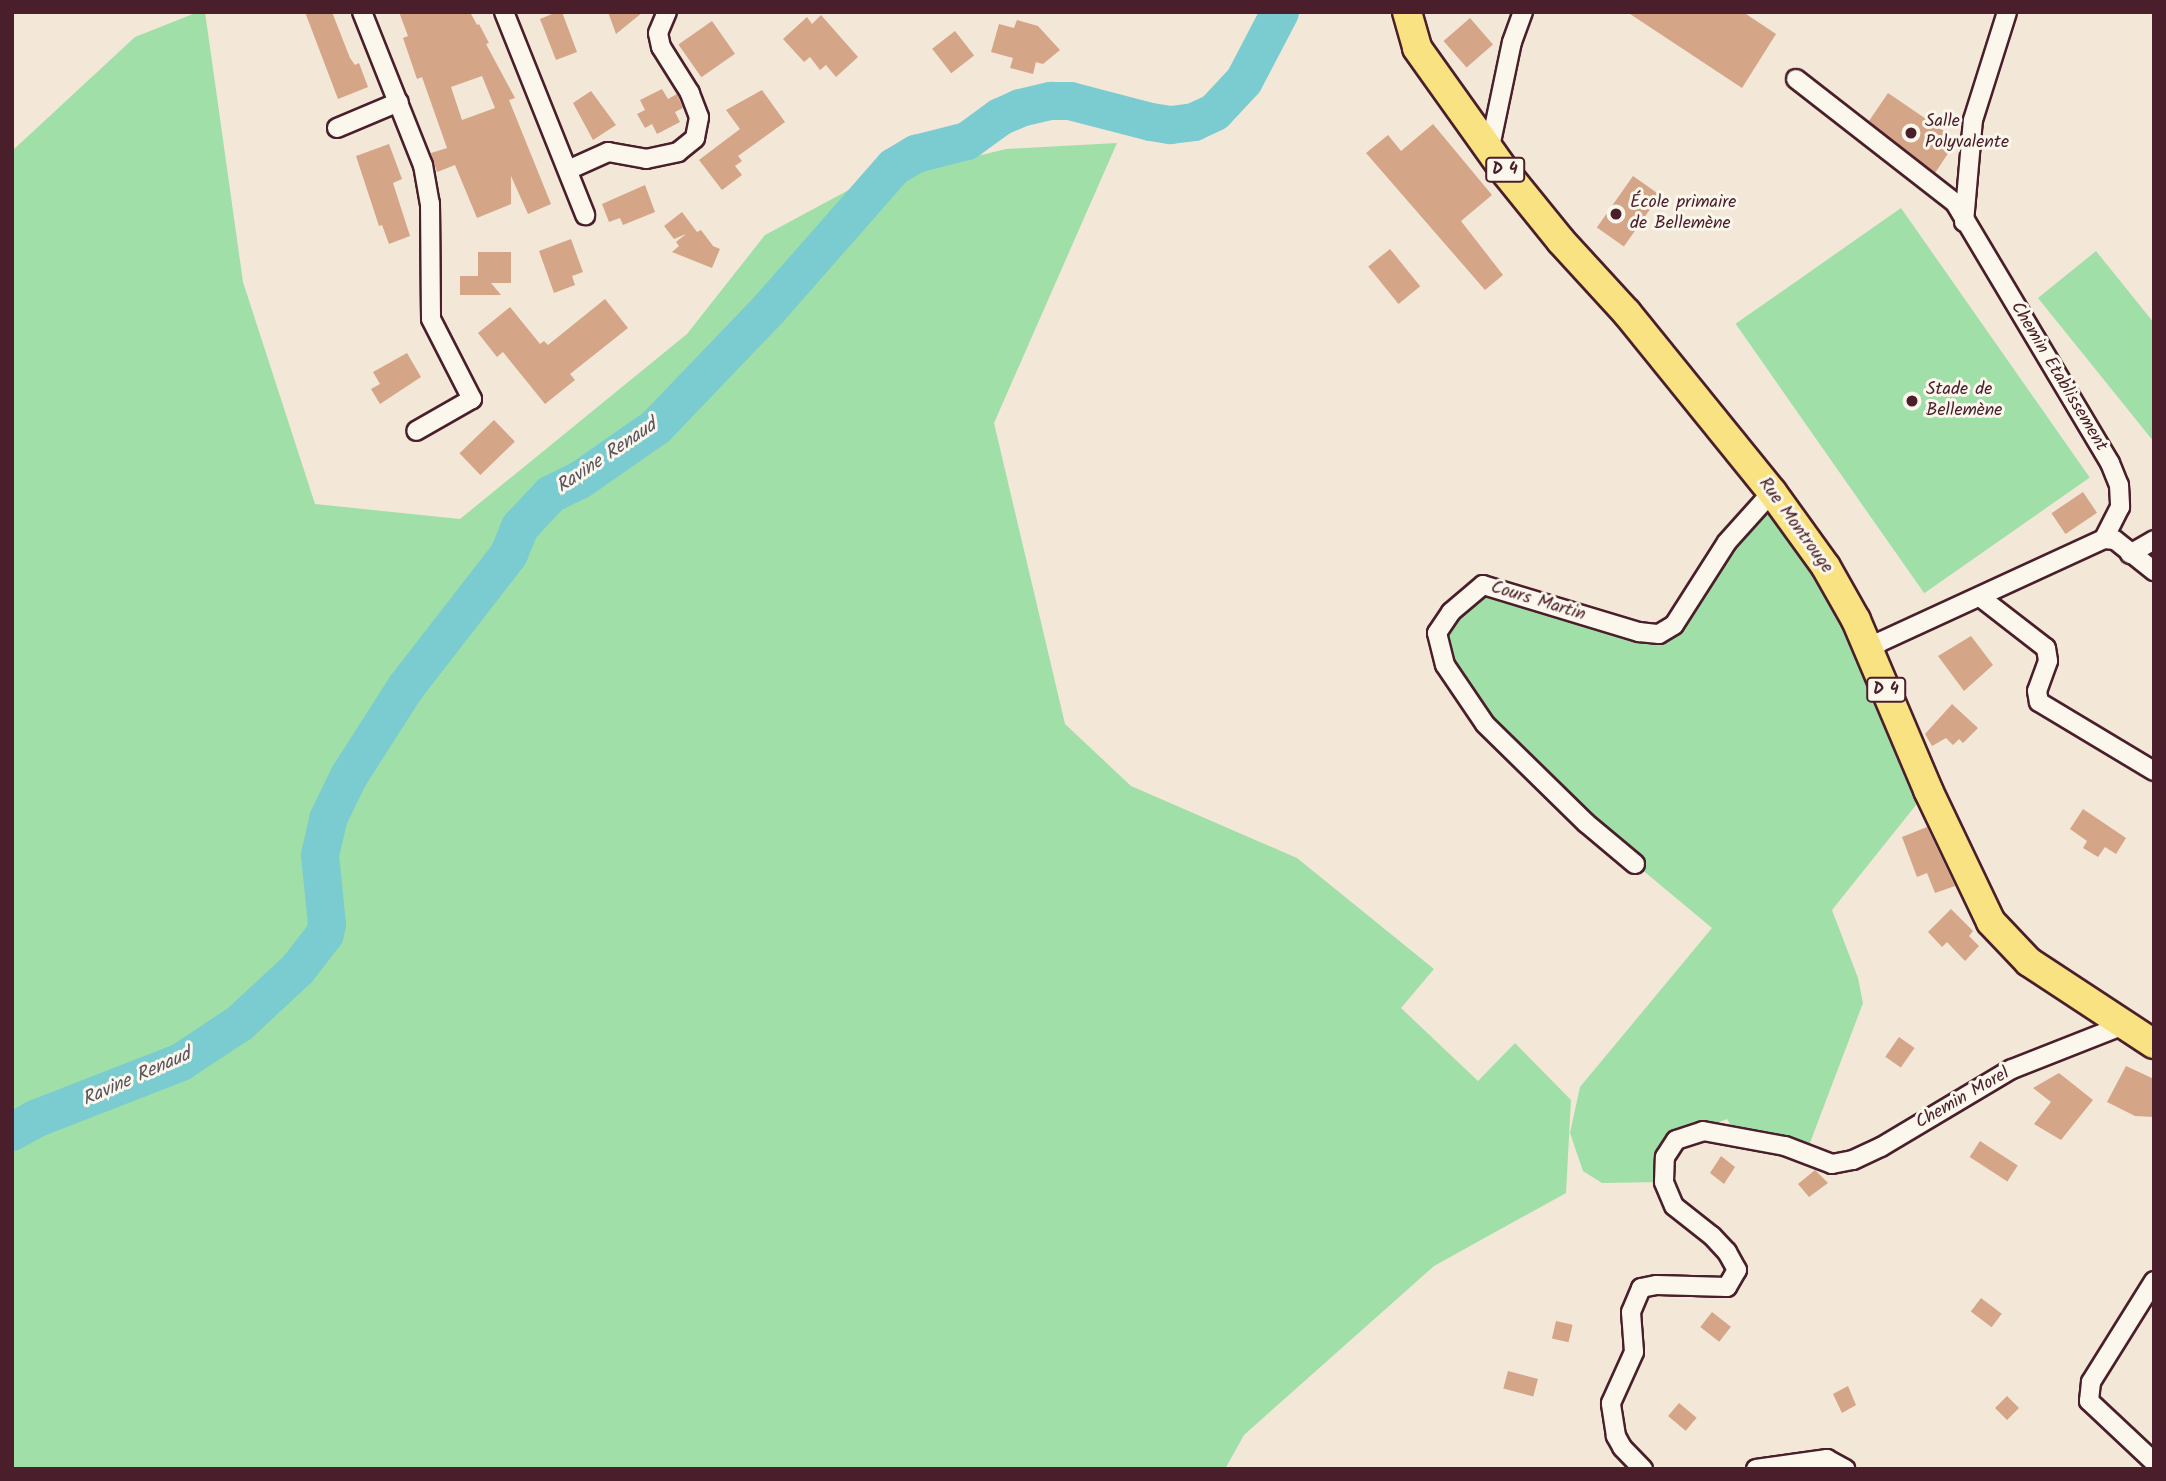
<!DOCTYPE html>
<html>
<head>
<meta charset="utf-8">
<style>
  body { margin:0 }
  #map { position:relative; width:2166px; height:1481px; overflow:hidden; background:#f3e7d8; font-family:Kalam,sans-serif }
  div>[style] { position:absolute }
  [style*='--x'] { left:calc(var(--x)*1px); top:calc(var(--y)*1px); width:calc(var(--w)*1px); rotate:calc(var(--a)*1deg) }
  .green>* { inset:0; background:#a0dfa8; transform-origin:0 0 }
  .river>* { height:38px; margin:-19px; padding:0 19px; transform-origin:19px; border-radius:19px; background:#7bccd1 }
  .building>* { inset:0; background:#d5a588; transform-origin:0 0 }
  .roads { filter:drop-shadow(2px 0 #4a1f2b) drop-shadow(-2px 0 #4a1f2b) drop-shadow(0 2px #4a1f2b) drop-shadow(0 -2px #4a1f2b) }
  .street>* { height:18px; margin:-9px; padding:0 9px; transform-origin:9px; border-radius:9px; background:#fbf7ec }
  .primary>* { height:28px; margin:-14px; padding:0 14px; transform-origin:14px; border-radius:14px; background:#f8e281 }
  .dots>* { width:19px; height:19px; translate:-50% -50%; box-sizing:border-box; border:4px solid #fbf7ec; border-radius:50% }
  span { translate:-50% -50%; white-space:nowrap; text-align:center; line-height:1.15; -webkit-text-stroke:6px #fbf7ec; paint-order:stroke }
  .shield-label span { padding:2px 5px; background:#fbf7ec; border:2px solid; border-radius:5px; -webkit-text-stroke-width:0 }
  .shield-label { font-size:16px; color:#4a1f2b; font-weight:700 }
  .poi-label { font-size:18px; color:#4a1f2b }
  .left { translate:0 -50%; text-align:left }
  .street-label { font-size:18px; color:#4a1f2b }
  .water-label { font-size:19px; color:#59535d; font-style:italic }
  .frame { position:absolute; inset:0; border:14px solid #4a1f2b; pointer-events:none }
</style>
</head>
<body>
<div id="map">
  <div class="green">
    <i style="clip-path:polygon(198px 12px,205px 12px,243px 282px,315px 504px,460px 519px,687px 334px,765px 235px,858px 185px,1006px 149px,1117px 143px,994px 423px,1065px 724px,1131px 786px,1297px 858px,1434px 969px,1401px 1008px,1478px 1081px,1515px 1043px,1571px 1100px,1566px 1193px,1434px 1266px,1244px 1435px,1225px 1469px,12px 1469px,12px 151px,135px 37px)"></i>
    <i style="left:1901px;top:208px;width:329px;height:202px;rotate:55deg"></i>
    <i style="clip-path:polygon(2096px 251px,2154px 323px,2154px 442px,2038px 298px)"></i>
    <i style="clip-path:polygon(1772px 492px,1826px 567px,1928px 790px,1832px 910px,1858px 978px,1863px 1003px,1805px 1156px,1738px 1136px,1727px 1119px,1676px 1140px,1664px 1182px,1602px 1183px,1583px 1171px,1570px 1133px,1580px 1087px,1712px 928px,1586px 823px,1485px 724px,1437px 633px,1483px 585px,1659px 634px)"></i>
  </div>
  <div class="river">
    <i style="--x:12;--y:1132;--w:26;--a:-29"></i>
    <i style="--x:35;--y:1119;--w:157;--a:-21.3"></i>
    <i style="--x:181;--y:1062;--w:71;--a:-33.5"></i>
    <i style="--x:240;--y:1023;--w:79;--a:-43"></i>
    <i style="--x:298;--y:969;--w:44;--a:-52.4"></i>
    <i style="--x:325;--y:934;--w:10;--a:-79"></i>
    <i style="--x:327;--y:924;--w:69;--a:-95.8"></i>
    <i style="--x:320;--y:855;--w:37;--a:-77"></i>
    <i style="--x:328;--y:819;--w:48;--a:-64"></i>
    <i style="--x:349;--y:776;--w:106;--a:-57.4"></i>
    <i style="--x:406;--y:687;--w:168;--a:-52.2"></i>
    <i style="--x:509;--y:554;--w:29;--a:-68"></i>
    <i style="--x:520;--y:527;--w:45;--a:-46.8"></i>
    <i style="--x:551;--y:494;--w:32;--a:-26"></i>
    <i style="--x:580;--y:480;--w:93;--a:-34.9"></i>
    <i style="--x:656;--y:427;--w:165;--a:-46.2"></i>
    <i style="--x:770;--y:308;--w:188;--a:-48.7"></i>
    <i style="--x:894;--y:167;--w:26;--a:-31"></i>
    <i style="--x:916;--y:154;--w:53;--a:-14.3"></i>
    <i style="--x:967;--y:141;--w:41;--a:-36"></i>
    <i style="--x:1000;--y:117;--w:22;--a:-24"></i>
    <i style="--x:1020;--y:108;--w:32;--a:-13"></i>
    <i style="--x:1051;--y:101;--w:19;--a:0"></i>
    <i style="--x:1070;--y:101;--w:84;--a:14.5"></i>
    <i style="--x:1151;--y:122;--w:20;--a:9"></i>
    <i style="--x:1171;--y:125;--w:23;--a:-7"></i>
    <i style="--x:1194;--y:122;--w:23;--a:-25"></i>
    <i style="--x:1215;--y:112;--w:42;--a:-46.9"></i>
    <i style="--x:1244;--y:81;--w:78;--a:-62.4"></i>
  </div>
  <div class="building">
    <i style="clip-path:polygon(305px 12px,332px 12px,350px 58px,355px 65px,359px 63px,368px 87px,338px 99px)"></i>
    <i style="clip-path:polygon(evenodd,399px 12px,470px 12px,477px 25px,479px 24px,489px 43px,486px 44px,515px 98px,509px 100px,551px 204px,528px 214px,511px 176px,511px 204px,477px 218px,455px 165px,437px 172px,431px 153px,447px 148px,422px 77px,417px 79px,403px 38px,408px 36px,399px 12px,482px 76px,495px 108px,462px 120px,451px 87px,482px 76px)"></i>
    <i style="clip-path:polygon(557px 12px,562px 12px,577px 52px,556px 60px,540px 19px)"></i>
    <i style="clip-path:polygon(608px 12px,643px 12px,616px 34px)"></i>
    <i style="clip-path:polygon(1627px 12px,1743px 12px,1776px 34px,1742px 88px)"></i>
    <i style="clip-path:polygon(821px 15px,858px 57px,836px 77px,826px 65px,820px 70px,810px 57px,804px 62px,783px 39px,807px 17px,812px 24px)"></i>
    <i style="left:1470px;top:18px;width:35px;height:35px;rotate:49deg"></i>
    <i style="clip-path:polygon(1017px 20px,1038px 26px,1060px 50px,1043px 64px,1036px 62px,1033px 74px,1010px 68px,1013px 58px,991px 52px,999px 24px,1014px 28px)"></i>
    <i style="left:712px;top:21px;width:40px;height:41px;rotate:55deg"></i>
    <i style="left:955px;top:31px;width:31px;height:29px;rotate:52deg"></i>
    <i style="clip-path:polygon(662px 89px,668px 99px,677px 94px,683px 108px,675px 112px,680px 122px,657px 134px,652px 124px,645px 128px,637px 114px,645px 110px,640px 100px)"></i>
    <i style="clip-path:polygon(762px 90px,785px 122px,738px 156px,742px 161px,735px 166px,742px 175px,722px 190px,699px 160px,740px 129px,726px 110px)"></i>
    <i style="clip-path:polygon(591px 91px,616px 125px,593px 140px,573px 103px)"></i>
    <i style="clip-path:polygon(1888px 93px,1957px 140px,1935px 173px,1869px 121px)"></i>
    <i style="clip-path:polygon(1433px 124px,1492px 195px,1461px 221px,1503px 275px,1485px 290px,1366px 153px,1388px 135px,1401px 151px)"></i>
    <i style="clip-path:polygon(389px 144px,402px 179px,393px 183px,410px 236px,389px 244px,382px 225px,379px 226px,356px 156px)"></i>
    <i style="left:1633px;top:176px;width:33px;height:63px;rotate:35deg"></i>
    <i style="clip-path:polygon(645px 185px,655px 212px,623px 225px,620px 218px,609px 222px,602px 204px)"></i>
    <i style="clip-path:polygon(682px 212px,697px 232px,701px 230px,713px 246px,720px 249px,712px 268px,672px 252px,679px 246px,676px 242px,686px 234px,674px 239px,664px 226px)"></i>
    <i style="clip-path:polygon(571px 239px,583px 272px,572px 276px,575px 285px,554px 293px,539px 251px)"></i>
    <i style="left:1390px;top:249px;width:48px;height:28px;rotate:51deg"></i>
    <i style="clip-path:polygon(478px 252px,511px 252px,511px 283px,491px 283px,501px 295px,460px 295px,460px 276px,478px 276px)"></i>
    <i style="clip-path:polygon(605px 299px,628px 328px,570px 374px,575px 380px,545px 404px,503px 352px,497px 357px,478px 333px,510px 307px,540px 344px,544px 341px,548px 345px)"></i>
    <i style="clip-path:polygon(407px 353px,421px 377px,380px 404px,371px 389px,380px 384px,373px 372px)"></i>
    <i style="left:494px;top:420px;width:30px;height:48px;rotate:46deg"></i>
    <i style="left:2083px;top:492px;width:25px;height:38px;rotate:56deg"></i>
    <i style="clip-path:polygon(1971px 636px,1993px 665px,1964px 691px,1938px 656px)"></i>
    <i style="clip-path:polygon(1952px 704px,1978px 728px,1963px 743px,1959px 739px,1953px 745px,1946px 738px,1932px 746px,1925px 734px)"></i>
    <i style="clip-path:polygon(2083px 809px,2126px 838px,2116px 854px,2105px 847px,2098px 857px,2083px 848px,2087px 841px,2070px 829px)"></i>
    <i style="clip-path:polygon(1927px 827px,1955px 886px,1935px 893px,1927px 873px,1917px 877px,1902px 837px)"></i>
    <i style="clip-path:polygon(1951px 909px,1973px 931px,1969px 936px,1979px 946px,1965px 961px,1947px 942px,1942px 947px,1928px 932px)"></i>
    <i style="left:1899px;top:1037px;width:19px;height:24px;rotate:35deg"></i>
    <i style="clip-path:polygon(2126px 1066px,2154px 1079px,2154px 1117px,2135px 1116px,2107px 1102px)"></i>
    <i style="clip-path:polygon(2059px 1073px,2093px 1100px,2061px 1140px,2034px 1124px,2051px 1102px,2033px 1088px)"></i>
    <i style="left:1980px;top:1141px;width:45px;height:19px;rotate:33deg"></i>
    <i style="clip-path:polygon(1721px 1156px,1735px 1167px,1724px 1184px,1710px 1173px)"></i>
    <i style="clip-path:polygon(1815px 1170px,1828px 1183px,1809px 1197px,1798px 1184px)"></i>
    <i style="left:1981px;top:1298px;width:26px;height:17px;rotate:37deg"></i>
    <i style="left:1712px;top:1312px;width:24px;height:19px;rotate:38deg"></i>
    <i style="left:1556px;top:1321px;width:17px;height:18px;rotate:13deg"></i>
    <i style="left:1508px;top:1371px;width:31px;height:18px;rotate:15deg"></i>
    <i style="clip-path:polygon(1848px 1386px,1856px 1405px,1842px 1413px,1833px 1394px)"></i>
    <i style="left:2007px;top:1396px;width:17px;height:17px;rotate:45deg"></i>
    <i style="left:1679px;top:1403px;width:23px;height:17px;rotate:40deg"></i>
  </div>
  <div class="roads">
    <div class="street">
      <i style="--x:362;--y:12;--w:165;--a:68.3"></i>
      <i style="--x:423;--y:165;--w:39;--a:80"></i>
      <i style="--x:430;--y:203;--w:116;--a:89.5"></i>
      <i style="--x:431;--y:319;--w:90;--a:62.9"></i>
      <i style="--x:472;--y:399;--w:64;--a:150.3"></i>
      <i style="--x:504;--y:12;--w:219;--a:68.2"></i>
      <i style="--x:1796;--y:79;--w:202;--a:37.9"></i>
      <i style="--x:1955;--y:203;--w:303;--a:59.2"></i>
      <i style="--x:2110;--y:463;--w:24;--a:68"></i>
      <i style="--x:2119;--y:485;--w:22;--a:87"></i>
      <i style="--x:2120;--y:507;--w:36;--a:117"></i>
      <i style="--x:337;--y:128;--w:67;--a:-22.8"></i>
      <i style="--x:1490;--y:147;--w:107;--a:-78.2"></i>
      <i style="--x:1512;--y:42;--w:32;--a:-70"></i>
      <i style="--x:568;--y:170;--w:44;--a:-24.2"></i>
      <i style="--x:608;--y:152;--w:39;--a:10"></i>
      <i style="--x:646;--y:159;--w:33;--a:-12"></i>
      <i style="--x:678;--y:152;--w:22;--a:-39"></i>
      <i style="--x:695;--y:138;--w:21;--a:-79"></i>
      <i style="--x:699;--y:117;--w:26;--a:-111"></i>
      <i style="--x:690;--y:93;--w:54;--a:-122.2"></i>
      <i style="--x:661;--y:47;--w:14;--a:-102"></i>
      <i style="--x:658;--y:33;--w:23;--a:-67"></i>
      <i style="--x:1964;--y:222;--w:102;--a:-85"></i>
      <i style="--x:1973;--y:120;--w:113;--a:-72.5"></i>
      <i style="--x:2130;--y:554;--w:28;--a:-30"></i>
      <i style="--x:1980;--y:597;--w:83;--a:37.7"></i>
      <i style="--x:2046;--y:648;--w:13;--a:81"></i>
      <i style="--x:2048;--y:661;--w:32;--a:110"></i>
      <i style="--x:2037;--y:691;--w:11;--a:80"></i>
      <i style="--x:2039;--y:702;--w:134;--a:31"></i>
      <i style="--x:1870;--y:653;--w:15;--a:-48"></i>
      <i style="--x:1880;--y:642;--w:247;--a:-24.7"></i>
      <i style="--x:2104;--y:539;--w:11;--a:5"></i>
      <i style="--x:2115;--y:540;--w:50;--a:38.5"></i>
      <i style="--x:1635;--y:864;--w:64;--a:-140.1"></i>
      <i style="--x:1586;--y:823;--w:141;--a:-135.6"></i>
      <i style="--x:1485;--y:724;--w:71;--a:-124.1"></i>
      <i style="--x:1445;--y:665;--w:33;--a:-104"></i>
      <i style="--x:1437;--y:633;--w:25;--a:-56"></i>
      <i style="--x:1451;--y:612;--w:42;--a:-40.2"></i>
      <i style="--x:1483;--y:585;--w:163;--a:16.8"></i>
      <i style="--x:1639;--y:632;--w:20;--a:6"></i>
      <i style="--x:1659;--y:634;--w:17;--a:-31"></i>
      <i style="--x:1674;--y:625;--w:98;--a:-57.4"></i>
      <i style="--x:1727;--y:542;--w:67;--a:-48"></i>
      <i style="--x:2154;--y:1281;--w:119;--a:122"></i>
      <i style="--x:2091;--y:1382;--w:19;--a:96"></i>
      <i style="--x:2089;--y:1401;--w:89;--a:43.2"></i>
      <i style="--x:1643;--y:1469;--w:30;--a:-134"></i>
      <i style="--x:1622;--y:1447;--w:13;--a:-119"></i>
      <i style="--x:1616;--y:1436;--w:33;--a:-99"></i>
      <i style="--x:1611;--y:1403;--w:56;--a:-65.7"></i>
      <i style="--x:1634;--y:1352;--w:40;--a:-94.3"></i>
      <i style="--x:1631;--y:1312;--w:26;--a:-67"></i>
      <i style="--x:1641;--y:1288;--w:16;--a:-11"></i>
      <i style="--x:1657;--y:1285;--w:70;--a:1.6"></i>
      <i style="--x:1727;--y:1287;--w:20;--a:-60"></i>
      <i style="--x:1737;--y:1270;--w:21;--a:-119"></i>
      <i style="--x:1727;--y:1252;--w:22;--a:-133"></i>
      <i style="--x:1712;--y:1236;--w:48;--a:-141.7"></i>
      <i style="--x:1674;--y:1206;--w:26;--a:-113"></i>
      <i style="--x:1664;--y:1182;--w:25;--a:-88"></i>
      <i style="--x:1665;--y:1157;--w:20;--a:-57"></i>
      <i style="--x:1676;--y:1140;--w:28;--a:-18"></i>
      <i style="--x:1703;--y:1131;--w:83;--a:10.4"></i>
      <i style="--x:1785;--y:1146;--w:50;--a:21"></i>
      <i style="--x:1832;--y:1164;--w:21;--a:-11"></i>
      <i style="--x:1853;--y:1160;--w:31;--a:-25"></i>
      <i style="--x:1881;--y:1147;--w:152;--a:-30.8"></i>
      <i style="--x:2012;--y:1069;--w:117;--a:-21.5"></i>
      <i style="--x:1756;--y:1469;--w:72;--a:-8"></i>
      <i style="--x:1827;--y:1459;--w:21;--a:29"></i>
    </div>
    <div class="primary">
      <i style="--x:1407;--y:12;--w:37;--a:74"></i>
      <i style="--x:1417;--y:48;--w:153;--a:54.5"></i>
      <i style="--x:1506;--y:173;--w:87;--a:51"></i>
      <i style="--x:1561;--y:241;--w:98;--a:47.5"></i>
      <i style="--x:1627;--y:313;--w:230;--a:51"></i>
      <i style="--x:1772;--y:492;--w:92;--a:54.2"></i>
      <i style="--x:1826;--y:567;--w:61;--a:60.5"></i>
      <i style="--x:1856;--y:620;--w:185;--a:67"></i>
      <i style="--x:1928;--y:790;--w:146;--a:64.5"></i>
      <i style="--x:1991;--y:922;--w:55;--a:46.5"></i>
      <i style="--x:2029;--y:962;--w:149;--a:33.3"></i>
    </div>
  </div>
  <div class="dots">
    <i style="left:1911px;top:133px;background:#4a1f2b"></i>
    <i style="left:1616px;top:214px;background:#4a1f2b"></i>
    <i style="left:1912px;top:401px;background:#4a1f2b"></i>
  </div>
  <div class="shield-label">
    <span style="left:1505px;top:170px">D 4</span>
    <span style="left:1886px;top:690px">D 4</span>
  </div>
  <div class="poi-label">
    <span class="left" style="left:1925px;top:133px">Salle<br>Polyvalente</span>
    <span class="left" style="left:1630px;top:214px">École primaire<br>de Bellemène</span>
    <span class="left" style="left:1926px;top:401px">Stade de<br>Bellemène</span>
  </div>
  <div class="street-label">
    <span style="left:2058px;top:377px;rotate:59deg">Chemin Etablissement</span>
    <span style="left:1795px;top:526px;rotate:54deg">Rue Montrouge</span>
    <span style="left:1538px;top:602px;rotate:17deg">Cours Martin</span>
    <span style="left:1963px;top:1099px;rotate:-30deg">Chemin Morel</span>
  </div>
  <div class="water-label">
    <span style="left:607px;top:457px;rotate:-34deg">Ravine Renaud</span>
    <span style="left:137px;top:1078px;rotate:-24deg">Ravine Renaud</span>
  </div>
  <div class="frame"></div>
</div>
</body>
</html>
